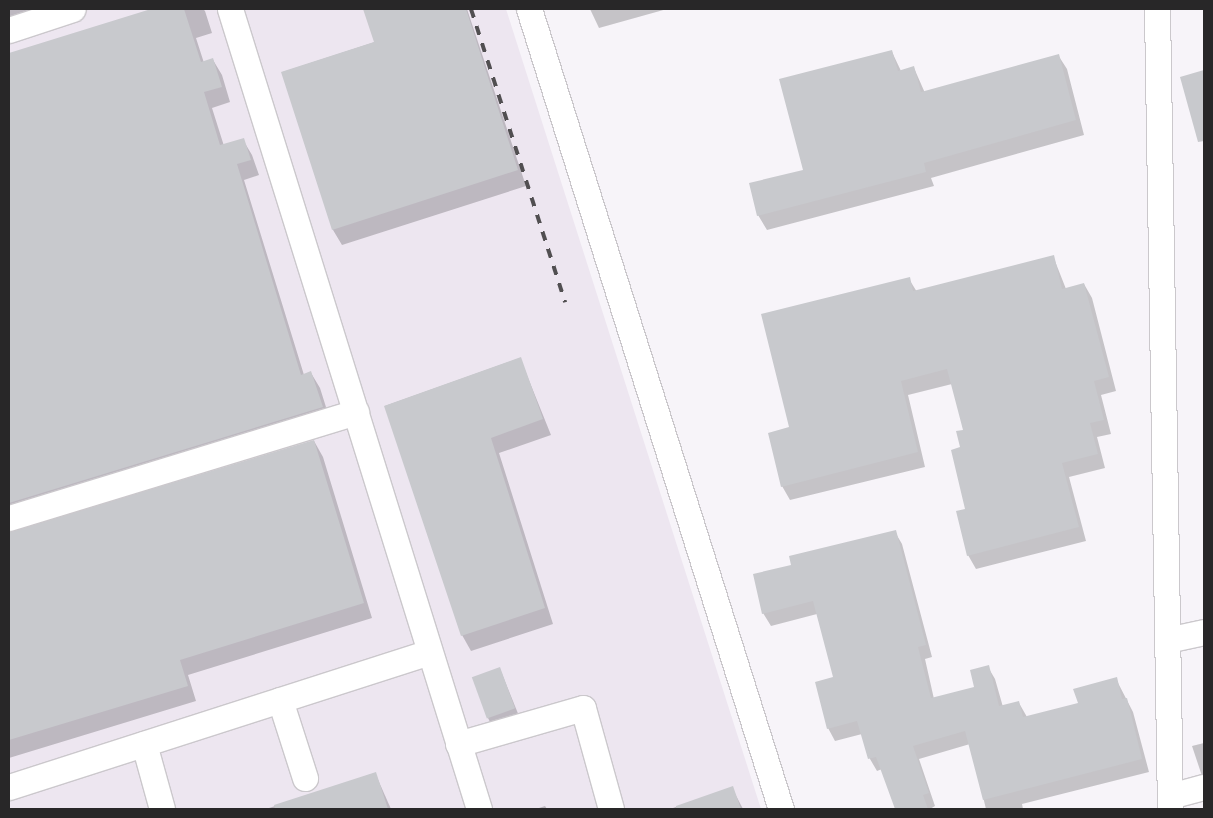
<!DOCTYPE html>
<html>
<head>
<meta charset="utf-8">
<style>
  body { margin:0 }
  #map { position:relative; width:1213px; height:818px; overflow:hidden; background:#f7f4f9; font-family:Roboto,sans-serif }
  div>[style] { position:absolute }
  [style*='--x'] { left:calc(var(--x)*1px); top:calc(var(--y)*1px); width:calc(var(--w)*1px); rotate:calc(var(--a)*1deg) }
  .built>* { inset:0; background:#ede6f0 }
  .shadow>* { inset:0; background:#0003 }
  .building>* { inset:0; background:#c8c9cd; transform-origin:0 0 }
  .roads { filter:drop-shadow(1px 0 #cbc8cc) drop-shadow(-1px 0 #cbc8cc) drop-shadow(0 1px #cbc8cc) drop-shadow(0 -1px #cbc8cc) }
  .minor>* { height:25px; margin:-12.5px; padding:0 12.5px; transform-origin:12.5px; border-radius:12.5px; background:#fff }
  .rail>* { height:4px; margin-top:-2px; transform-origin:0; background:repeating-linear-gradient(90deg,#514f51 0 9px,transparent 0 18px) }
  span { translate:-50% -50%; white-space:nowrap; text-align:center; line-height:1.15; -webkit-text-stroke:4px #f7f4f9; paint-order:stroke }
  .frame { position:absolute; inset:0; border:10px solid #282728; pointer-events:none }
</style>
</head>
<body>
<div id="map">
  <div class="built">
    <i style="clip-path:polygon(9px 9px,506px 9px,761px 809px,9px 809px)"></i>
  </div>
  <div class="shadow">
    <i style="clip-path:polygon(9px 9px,61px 9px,9px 26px)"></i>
    <i style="clip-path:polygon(155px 9px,203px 9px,205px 11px,212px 33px,196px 38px,204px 63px,213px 60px,222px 75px,230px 102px,212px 108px,224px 146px,243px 140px,252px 155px,259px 175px,244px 180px,304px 375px,311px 373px,320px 388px,331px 423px,9px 523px,9px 54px)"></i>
    <i style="clip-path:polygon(364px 9px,467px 9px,526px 186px,342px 245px,333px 230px,283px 72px,375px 42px)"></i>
    <i style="clip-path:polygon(590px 9px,667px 9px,599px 28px)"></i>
    <i style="clip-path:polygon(892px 52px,901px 71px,914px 68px,925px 93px,1058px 55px,1067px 69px,1084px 135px,931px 178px,934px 186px,767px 230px,758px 215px,804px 170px)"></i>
    <i style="clip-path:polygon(1204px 72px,1204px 123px,1198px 125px,1182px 78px)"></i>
    <i style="clip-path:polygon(1053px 256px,1066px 289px,1084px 284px,1092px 298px,1116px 391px,1101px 395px,1111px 434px,1097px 437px,1105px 468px,1069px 477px,1086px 541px,976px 569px,968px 555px,962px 448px,964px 431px,952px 384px,908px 395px,925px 467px,790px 500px,782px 486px,791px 428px,909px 279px,917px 292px)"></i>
    <i style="clip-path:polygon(520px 358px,551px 435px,499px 453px,553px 624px,471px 651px,462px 635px,385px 406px)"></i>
    <i style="clip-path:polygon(314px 441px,323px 457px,372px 618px,188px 675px,196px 701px,9px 758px,9px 532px)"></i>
    <i style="clip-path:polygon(895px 532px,902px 544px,932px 657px,925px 659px,934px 699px,976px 688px,988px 667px,995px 679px,1003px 707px,1019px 703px,1027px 717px,1079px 704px,1116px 679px,1133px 712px,1149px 772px,1022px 804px,1023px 809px,986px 809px,970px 744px,919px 759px,935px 806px,930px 809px,896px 809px,882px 769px,877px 771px,870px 759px,862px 734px,835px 741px,828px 728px,835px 678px,817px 614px,771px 626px,763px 613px,792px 566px)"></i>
    <i style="clip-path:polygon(500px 669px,519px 716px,492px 726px,488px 718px)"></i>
    <i style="clip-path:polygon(1204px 743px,1204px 779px,1203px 779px,1192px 746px)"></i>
    <i style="clip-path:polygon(375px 773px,391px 809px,266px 809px)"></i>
    <i style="clip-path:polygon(732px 788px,743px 809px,673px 809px,673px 808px)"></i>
    <i style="clip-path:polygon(545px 806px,547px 809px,536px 809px)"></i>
  </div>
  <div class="building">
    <i style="clip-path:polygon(151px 9px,184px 9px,201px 62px,213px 58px,222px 87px,204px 92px,220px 145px,244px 138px,251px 160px,237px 164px,301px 375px,311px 371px,323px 407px,9px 503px,9px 53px)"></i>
    <i style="clip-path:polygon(363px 9px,466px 9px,518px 170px,332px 230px,281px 72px,374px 42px)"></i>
    <i style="clip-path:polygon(892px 50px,898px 71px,914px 66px,921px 92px,1059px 54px,1076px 120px,924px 163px,926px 172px,757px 216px,749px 183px,803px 170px,779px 79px)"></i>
    <i style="clip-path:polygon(1204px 70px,1204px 141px,1198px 142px,1180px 77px)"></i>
    <i style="clip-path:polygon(1054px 255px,1062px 289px,1084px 283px,1109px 377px,1094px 381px,1104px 420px,1090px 423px,1098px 454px,1062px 463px,1079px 527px,967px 556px,956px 511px,965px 509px,951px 450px,960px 447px,956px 431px,963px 430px,947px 369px,901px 381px,918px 452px,781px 487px,768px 433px,789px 427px,761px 314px,910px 277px,913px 291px)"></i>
    <i style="clip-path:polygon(521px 357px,543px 419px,491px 438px,545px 608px,461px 636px,384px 406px)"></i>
    <i style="clip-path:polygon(314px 440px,364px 603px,180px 660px,188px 686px,9px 740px,9px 532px)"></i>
    <i style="clip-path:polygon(896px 530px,926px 645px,918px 647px,931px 698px,974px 687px,970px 670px,989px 665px,999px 706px,1019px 701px,1023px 717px,1078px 703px,1073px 689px,1117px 677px,1122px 699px,1127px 698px,1142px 759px,983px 800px,965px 731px,913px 746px,929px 793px,923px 795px,928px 809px,895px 809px,876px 757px,868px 759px,857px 721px,827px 729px,815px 682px,833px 677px,813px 601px,762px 614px,753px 574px,791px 565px,789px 556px)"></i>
    <i style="left:500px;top:667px;width:44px;height:30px;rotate:70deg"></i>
    <i style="clip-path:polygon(376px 772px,388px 809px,275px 809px,274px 805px)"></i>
    <i style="clip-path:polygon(733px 786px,741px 809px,676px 809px,676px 806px)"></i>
  </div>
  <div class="roads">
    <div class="minor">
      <i style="--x:230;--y:9;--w:838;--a:72.71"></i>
      <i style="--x:529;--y:9;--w:839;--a:72.52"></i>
      <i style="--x:1157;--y:9;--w:800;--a:89.07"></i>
      <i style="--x:9;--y:30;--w:67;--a:-18.2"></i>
      <i style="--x:9;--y:518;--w:363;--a:-17"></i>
      <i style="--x:1167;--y:640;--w:38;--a:-12"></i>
      <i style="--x:280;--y:700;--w:82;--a:72.2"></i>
      <i style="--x:144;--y:744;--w:67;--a:74.5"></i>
      <i style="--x:458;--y:744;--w:130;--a:-16.1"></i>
      <i style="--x:583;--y:708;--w:105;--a:74.5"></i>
      <i style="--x:9;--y:787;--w:441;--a:-17.8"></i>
      <i style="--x:1170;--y:796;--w:35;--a:-15"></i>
    </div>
  </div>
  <div class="rail">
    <i style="--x:471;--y:9;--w:308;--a:72.2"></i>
  </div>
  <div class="frame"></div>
</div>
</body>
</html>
